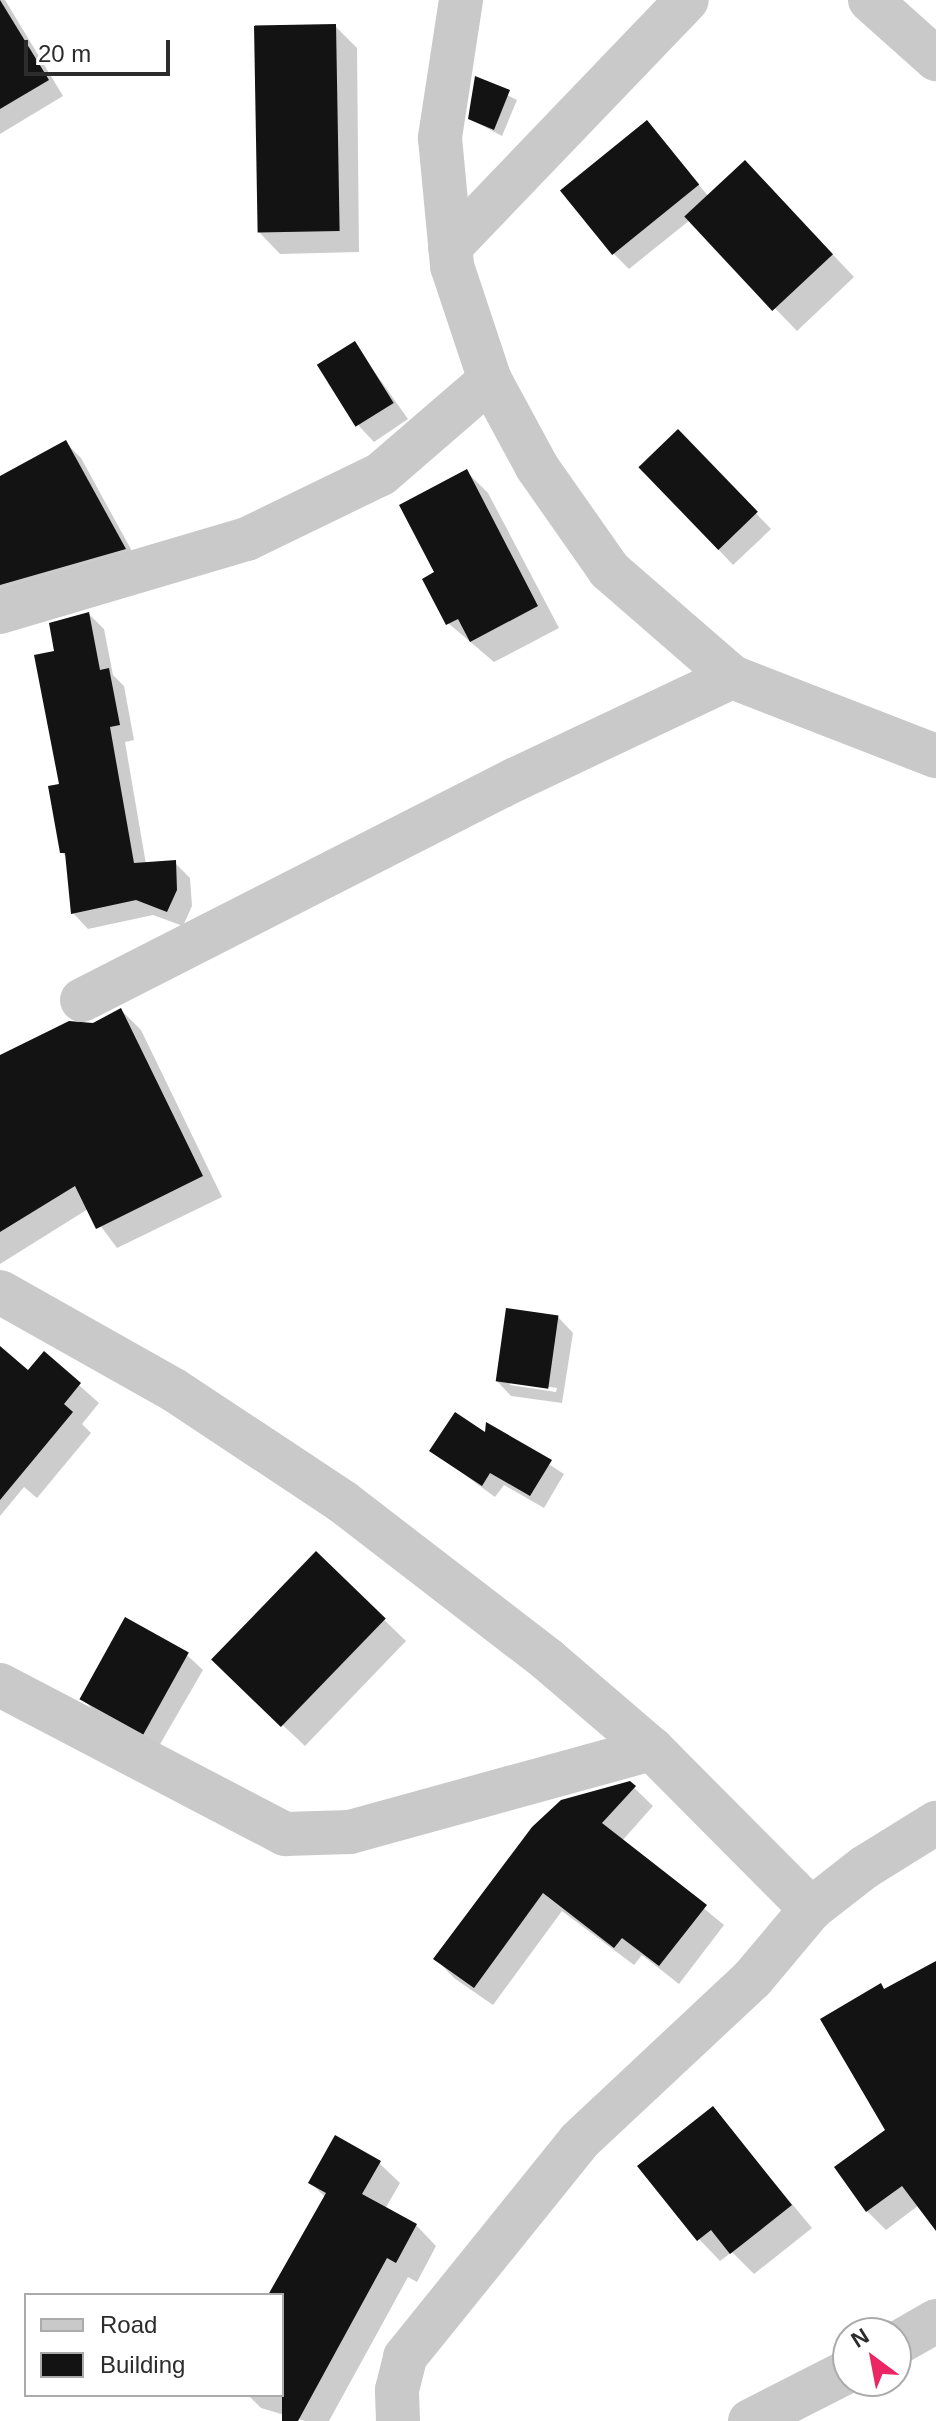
<!DOCTYPE html>
<html>
<head>
<meta charset="utf-8">
<style>
  body { margin:0 }
  #map { position:relative; width:936px; height:2421px; overflow:hidden; background:#fff; font-family:Arial,sans-serif }
  div>[style] { position:absolute }
  [style*='--x'] { left:calc(var(--x)*1px); top:calc(var(--y)*1px); width:calc(var(--w)*1px); rotate:calc(var(--a)*1deg) }
  .shadow>* { inset:0; background:#0003 }
  .building>* { inset:0; background:#131313; transform-origin:0 0 }
  .minor>* { height:44px; margin:-22px; padding:0 22px; transform-origin:22px; border-radius:22px; background:#c9c9c9 }
  .tertiary>* { height:44px; margin:-22px; padding:0 22px; transform-origin:22px; border-radius:22px; background:#c9c9c9 }
  span { translate:-50% -50%; white-space:nowrap; text-align:center; line-height:1.15; -webkit-text-stroke:8px #fff; paint-order:stroke }
  .legend { position:absolute; left:24px; top:2293px; width:260px; height:104px; box-sizing:border-box; background:#fff; border:2px solid #ababab; margin:0; padding:10px 14px; list-style:none; font-size:24px; color:#2c2c2c }
  .legend li { display:flex; align-items:center; gap:16px; height:40px }
  .legend b { width:40px; border:2px solid #ababab }
  .north { position:absolute; left:832px; top:2317px; width:80px; height:80px; box-sizing:border-box; background:#fff; border:2px solid #ababab; border-radius:50%; rotate:328deg; font-size:22px; font-weight:700; line-height:32px; text-align:center; color:#2c2c2c }
  .north::after { content:''; display:block; margin:auto; width:28px; height:36px; background:#ec2564; clip-path:polygon(50% 0,100% 100%,50% 72%,0 100%) }
  .scale { position:absolute; left:24px; top:40px; width:146px; height:36px; box-sizing:border-box; border:4px solid #2c2c2c; border-top:0; padding-left:10px; font-size:24px; line-height:28px; white-space:nowrap; color:#2c2c2c; -webkit-text-stroke:6px #fff; paint-order:stroke }
</style>
</head>
<body>
<div id="map">
  <div class="shadow">
    <i style="clip-path:polygon(0 0,5px 0,63px 96px,0 134px)"></i>
    <i style="clip-path:polygon(335px 26px,357px 48px,359px 252px,280px 254px,259px 232px)"></i>
    <i style="clip-path:polygon(476px 79px,517px 100px,502px 136px,470px 119px)"></i>
    <i style="clip-path:polygon(647px 123px,709px 197px,767px 185px,854px 277px,797px 331px,690px 220px,629px 269px,614px 254px)"></i>
    <i style="clip-path:polygon(354px 343px,408px 419px,374px 442px,359px 426px)"></i>
    <i style="clip-path:polygon(66px 443px,81px 458px,139px 564px,0 603px,0 478px)"></i>
    <i style="clip-path:polygon(693px 447px,771px 529px,733px 565px,641px 467px)"></i>
    <i style="clip-path:polygon(467px 472px,488px 493px,559px 628px,494px 662px,448px 623px,437px 573px)"></i>
    <i style="clip-path:polygon(89px 614px,104px 629px,113px 675px,124px 686px,134px 740px,125px 742px,146px 864px,175px 863px,190px 878px,192px 906px,183px 926px,153px 915px,88px 929px,73px 913px,67px 858px,62px 852px,57px 653px)"></i>
    <i style="clip-path:polygon(121px 1010px,141px 1030px,222px 1197px,117px 1248px,88px 1209px,0 1264px,0 1097px,93px 1025px)"></i>
    <i style="clip-path:polygon(evenodd,558px 1317px,573px 1333px,562px 1403px,511px 1396px,496px 1380px,558px 1317px,510px 1381px,557px 1388px,556px 1392px,510px 1385px,510px 1381px)"></i>
    <i style="clip-path:polygon(44px 1354px,99px 1403px,82px 1424px,91px 1433px,37px 1498px,24px 1487px,0 1516px,0 1356px,28px 1373px)"></i>
    <i style="clip-path:polygon(488px 1425px,564px 1474px,544px 1508px,504px 1485px,495px 1497px,432px 1451px,486px 1435px)"></i>
    <i style="clip-path:polygon(316px 1554px,406px 1641px,305px 1746px,236px 1681px)"></i>
    <i style="clip-path:polygon(187px 1655px,203px 1670px,159px 1746px,96px 1713px,81px 1697px)"></i>
    <i style="clip-path:polygon(629px 1783px,653px 1806px,622px 1841px,724px 1925px,679px 1984px,642px 1955px,634px 1965px,562px 1911px,493px 2005px,454px 1978px,436px 1959px)"></i>
    <i style="clip-path:polygon(936px 1963px,936px 2228px,919px 2205px,886px 2230px,867px 2211px,888px 2130px,881px 1986px,885px 1990px)"></i>
    <i style="clip-path:polygon(712px 2108px,812px 2228px,754px 2274px,732px 2252px,720px 2261px,699px 2239px)"></i>
    <i style="clip-path:polygon(379px 2163px,400px 2183px,385px 2209px,416px 2225px,436px 2246px,417px 2282px,408px 2277px,329px 2421px,305px 2421px,261px 2408px,248px 2395px,282px 2395px,282px 2295px,271px 2295px,326px 2198px,311px 2183px)"></i>
  </div>
  <div class="building">
    <i style="clip-path:polygon(0 0,49px 80px,0 109px)"></i>
    <i style="left:336px;top:24px;width:207px;height:82px;rotate:89deg"></i>
    <i style="clip-path:polygon(475px 76px,510px 90px,494px 130px,468px 119px)"></i>
    <i style="left:647px;top:120px;width:83px;height:112px;rotate:51deg"></i>
    <i style="left:745px;top:160px;width:129px;height:83px;rotate:47deg"></i>
    <i style="left:355px;top:341px;width:73px;height:45px;rotate:58deg"></i>
    <i style="left:678px;top:429px;width:115px;height:55px;rotate:46deg"></i>
    <i style="clip-path:polygon(66px 440px,126px 549px,0 585px,0 476px)"></i>
    <i style="clip-path:polygon(467px 469px,538px 606px,470px 642px,458px 619px,446px 625px,422px 579px,434px 572px,399px 505px)"></i>
    <i style="clip-path:polygon(89px 612px,100px 670px,109px 668px,120px 725px,110px 727px,134px 863px,176px 860px,177px 890px,167px 912px,136px 900px,71px 914px,65px 853px,60px 853px,48px 786px,59px 784px,34px 655px,54px 651px,49px 623px)"></i>
    <i style="clip-path:polygon(121px 1008px,203px 1176px,96px 1229px,75px 1186px,0 1232px,0 1055px,69px 1021px,93px 1023px)"></i>
    <i style="left:506px;top:1308px;width:53px;height:74px;rotate:8deg"></i>
    <i style="clip-path:polygon(0 1346px,28px 1370px,44px 1351px,81px 1383px,64px 1404px,73px 1412px,0 1500px)"></i>
    <i style="clip-path:polygon(455px 1412px,485px 1432px,486px 1422px,552px 1460px,530px 1496px,490px 1473px,482px 1486px,429px 1451px)"></i>
    <i style="left:316px;top:1551px;width:97px;height:151px;rotate:44deg"></i>
    <i style="left:125px;top:1617px;width:73px;height:94px;rotate:29deg"></i>
    <i style="clip-path:polygon(630px 1781px,636px 1786px,602px 1823px,707px 1905px,659px 1966px,622px 1938px,614px 1948px,543px 1893px,474px 1988px,433px 1959px,532px 1827px,561px 1800px)"></i>
    <i style="clip-path:polygon(936px 1961px,936px 2231px,902px 2186px,866px 2212px,834px 2167px,885px 2130px,820px 2019px,881px 1983px,884px 1989px)"></i>
    <i style="clip-path:polygon(713px 2106px,792px 2205px,730px 2254px,711px 2230px,697px 2241px,637px 2166px)"></i>
    <i style="clip-path:polygon(335px 2135px,381px 2161px,362px 2194px,417px 2224px,396px 2263px,387px 2258px,298px 2421px,282px 2421px,282px 2295px,268px 2295px,326px 2193px,308px 2183px)"></i>
  </div>
  <div class="minor">
    <i style="--x:870;--y:0;--w:89;--a:41.8"></i>
    <i style="--x:450;--y:247;--w:342;--a:-46.2"></i>
    <i style="--x:0;--y:612;--w:258;--a:-16.5"></i>
    <i style="--x:247;--y:539;--w:149;--a:-25.9"></i>
    <i style="--x:381;--y:474;--w:144;--a:-40.8"></i>
    <i style="--x:82;--y:1000;--w:487;--a:-27"></i>
    <i style="--x:516;--y:779;--w:239;--a:-25.3"></i>
    <i style="--x:0;--y:1292;--w:200;--a:29.4"></i>
    <i style="--x:174;--y:1390;--w:203;--a:33.5"></i>
    <i style="--x:343;--y:1502;--w:259;--a:37.6"></i>
    <i style="--x:548;--y:1660;--w:137;--a:40.6"></i>
    <i style="--x:652;--y:1749;--w:226;--a:45.2"></i>
    <i style="--x:0;--y:1685;--w:322;--a:27.6"></i>
    <i style="--x:285;--y:1834;--w:65;--a:-1.8"></i>
    <i style="--x:350;--y:1832;--w:313;--a:-15.4"></i>
    <i style="--x:896;--y:2344;--w:46;--a:-29.9"></i>
    <i style="--x:398;--y:2421;--w:31;--a:-92"></i>
    <i style="--x:397;--y:2390;--w:34;--a:-76"></i>
    <i style="--x:405;--y:2357;--w:277;--a:-51.1"></i>
    <i style="--x:579;--y:2141;--w:238;--a:-43.1"></i>
    <i style="--x:753;--y:1978;--w:90;--a:-50"></i>
    <i style="--x:811;--y:1909;--w:68;--a:-37.9"></i>
    <i style="--x:865;--y:1867;--w:84;--a:-31.8"></i>
    <i style="--x:750;--y:2421;--w:110;--a:-27"></i>
  </div>
  <div class="tertiary">
    <i style="--x:461;--y:0;--w:140;--a:98.7"></i>
    <i style="--x:440;--y:138;--w:129;--a:84.6"></i>
    <i style="--x:452;--y:266;--w:120;--a:71.6"></i>
    <i style="--x:490;--y:380;--w:99;--a:61.6"></i>
    <i style="--x:537;--y:467;--w:126;--a:55"></i>
    <i style="--x:609;--y:570;--w:163;--a:41"></i>
    <i style="--x:732;--y:677;--w:219;--a:21.2"></i>
  </div>
  <ul class="legend">
  <li><b style="height:10px;background:#c9c9c9"></b>Road</li>
  <li><b style="height:22px;background:#131313"></b>Building</li>
  </ul>
  <div class="north">N</div>
  <div class="scale">20 m</div>
</div>
</body>
</html>
